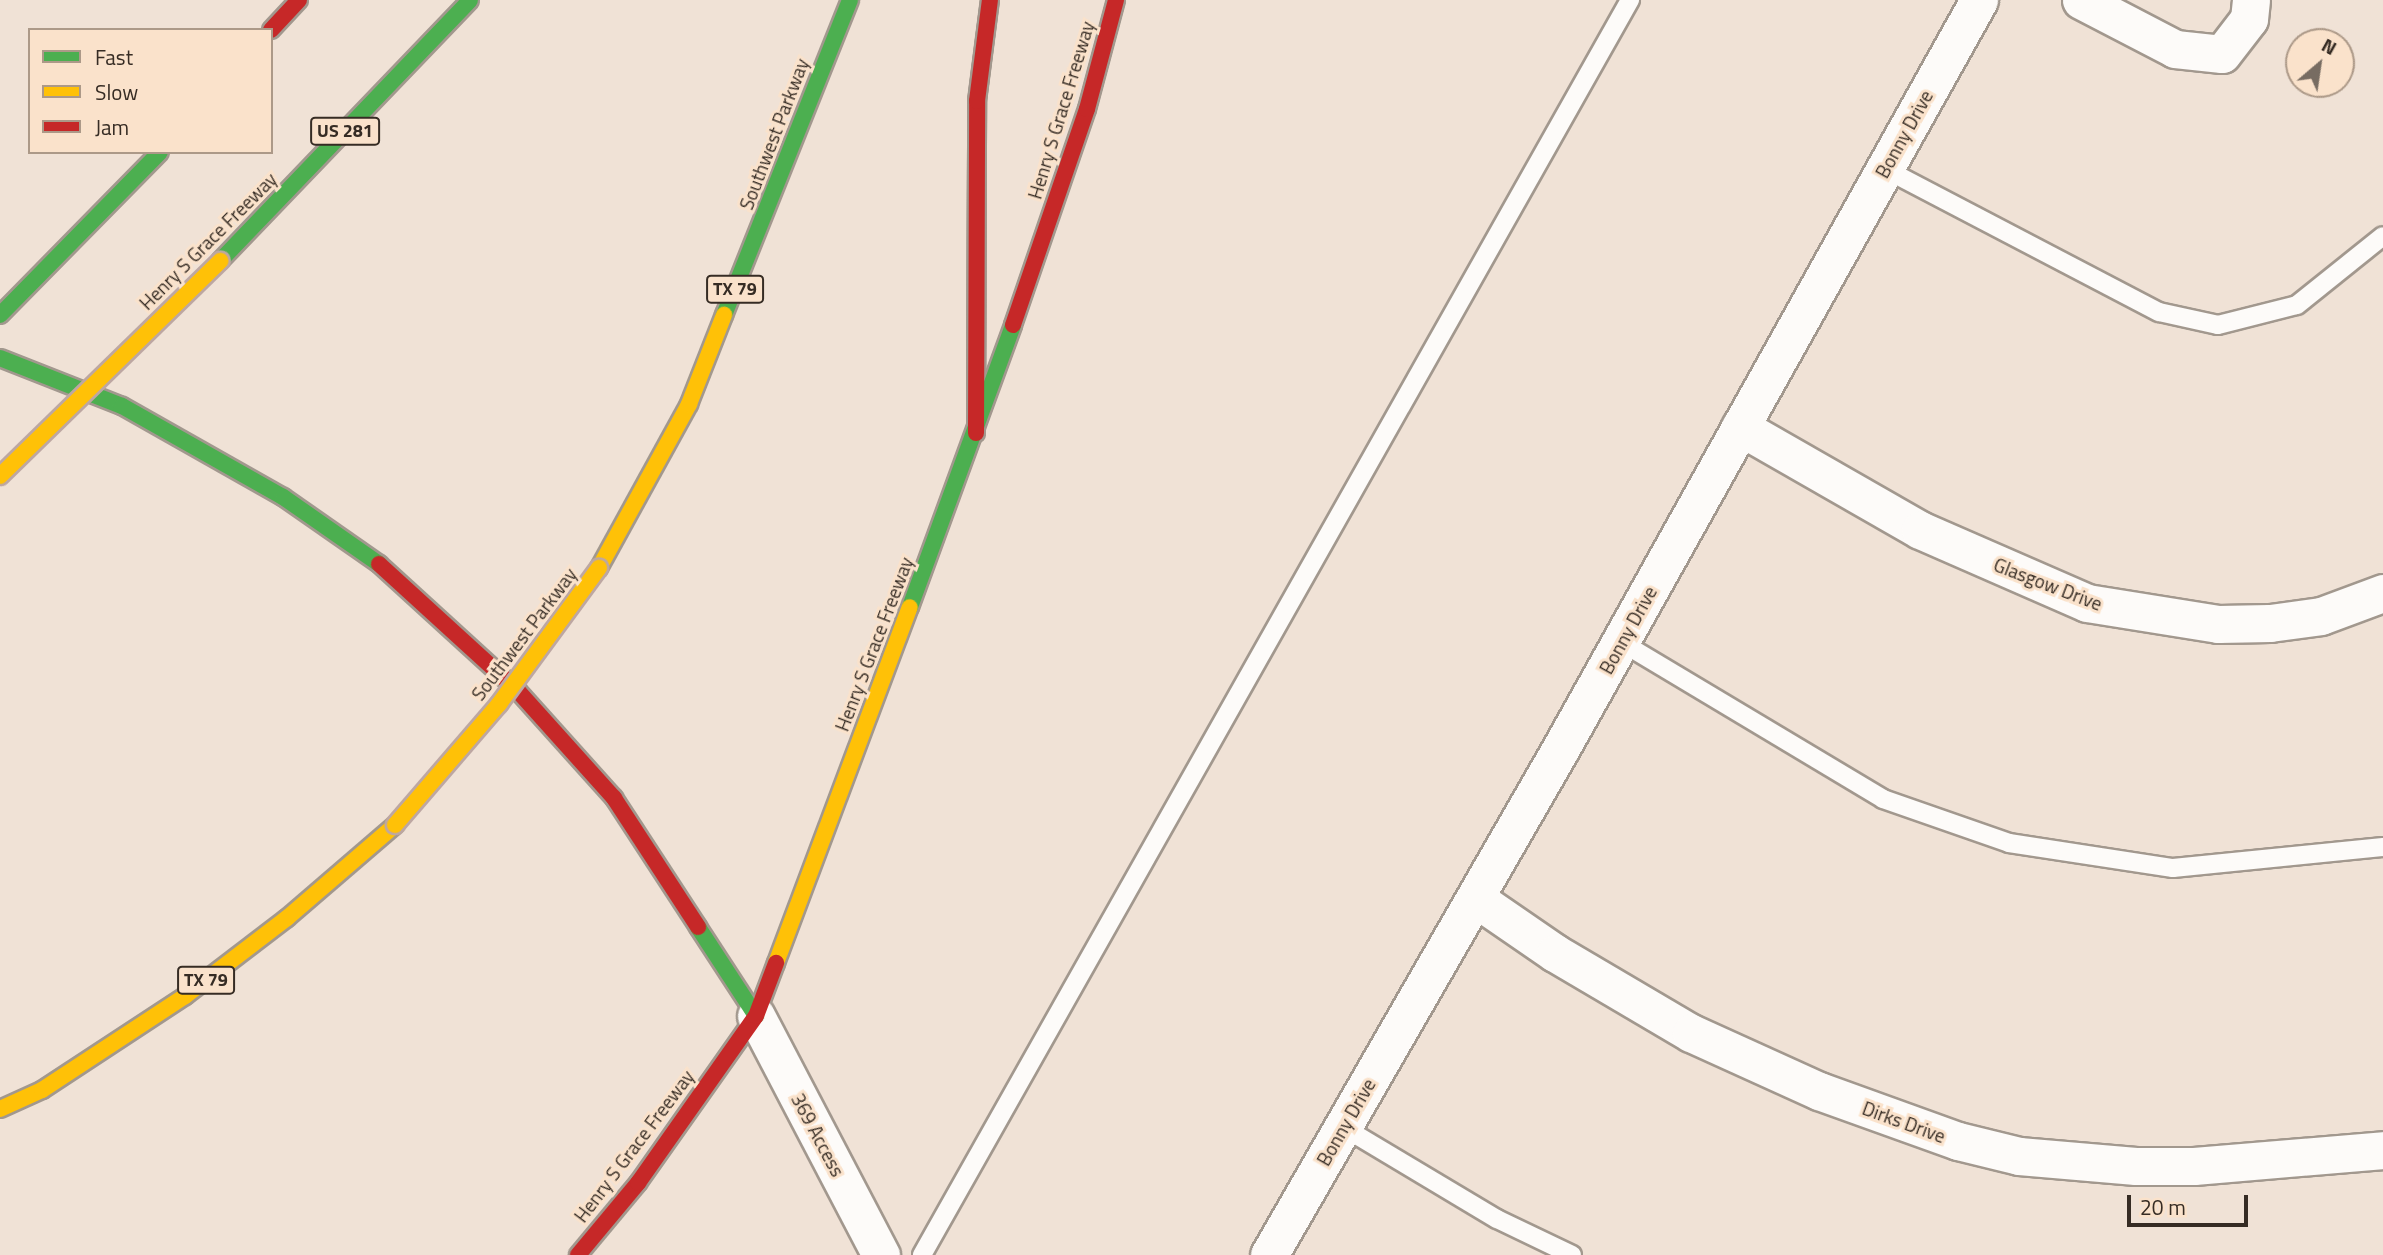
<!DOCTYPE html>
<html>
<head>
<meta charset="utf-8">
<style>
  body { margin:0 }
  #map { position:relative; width:2383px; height:1255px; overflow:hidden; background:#f0e2d6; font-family:"Titillium Web",sans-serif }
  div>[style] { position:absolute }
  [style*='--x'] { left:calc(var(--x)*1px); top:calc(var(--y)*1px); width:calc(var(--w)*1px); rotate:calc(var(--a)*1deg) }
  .roads { filter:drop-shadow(2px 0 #a2988e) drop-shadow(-2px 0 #a2988e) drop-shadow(0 2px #a2988e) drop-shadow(0 -2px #a2988e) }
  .lane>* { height:18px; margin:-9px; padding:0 9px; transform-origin:9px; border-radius:9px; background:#fdfbf9 }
  .street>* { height:37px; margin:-18.5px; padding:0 18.5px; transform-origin:18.5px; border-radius:18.5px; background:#fdfbf9 }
  .fast>* { height:16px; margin:-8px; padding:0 8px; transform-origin:8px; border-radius:8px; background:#4caf50 }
  .slow>* { height:16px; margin:-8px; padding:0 8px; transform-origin:8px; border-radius:8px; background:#ffc107 }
  .jam>* { height:16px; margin:-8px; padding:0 8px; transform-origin:8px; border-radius:8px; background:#c62828 }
  .bridges { filter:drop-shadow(2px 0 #bda7a2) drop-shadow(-2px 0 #bda7a2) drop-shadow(0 2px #bda7a2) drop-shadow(0 -2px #bda7a2) }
  .slow-bridge>* { height:16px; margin:-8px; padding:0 8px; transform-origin:8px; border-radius:8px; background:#ffc107 }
  span { translate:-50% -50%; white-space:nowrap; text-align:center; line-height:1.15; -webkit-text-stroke:6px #fae2cb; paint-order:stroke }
  .shield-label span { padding:2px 5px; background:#fae2cb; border:2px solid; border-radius:5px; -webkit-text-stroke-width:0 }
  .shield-label { font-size:18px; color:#362c24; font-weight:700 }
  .street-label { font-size:19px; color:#362c24 }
  .legend { position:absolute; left:28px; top:28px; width:245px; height:126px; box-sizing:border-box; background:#fae2cb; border:2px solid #ac9988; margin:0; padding:9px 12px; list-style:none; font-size:21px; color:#362c24 }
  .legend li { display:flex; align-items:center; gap:14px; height:35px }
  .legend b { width:35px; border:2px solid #ac9988 }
  .north { position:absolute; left:2285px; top:28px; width:70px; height:70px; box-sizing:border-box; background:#fae2cb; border:2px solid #ac9988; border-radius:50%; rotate:29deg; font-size:19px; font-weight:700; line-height:28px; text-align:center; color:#362c24 }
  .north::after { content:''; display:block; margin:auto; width:24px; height:32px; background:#776c62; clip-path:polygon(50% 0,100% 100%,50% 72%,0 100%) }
  .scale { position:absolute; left:2127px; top:1195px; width:121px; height:32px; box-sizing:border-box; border:4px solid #362c24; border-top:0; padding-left:9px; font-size:21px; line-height:24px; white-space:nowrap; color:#362c24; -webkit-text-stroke:5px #fae2cb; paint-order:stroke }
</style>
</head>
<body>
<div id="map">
  <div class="roads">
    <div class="lane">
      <i style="--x:1885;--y:169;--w:309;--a:27.6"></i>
      <i style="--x:2159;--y:312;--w:60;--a:12.4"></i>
      <i style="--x:2218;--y:325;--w:81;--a:-14.2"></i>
      <i style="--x:2297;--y:305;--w:110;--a:-38.7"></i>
      <i style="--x:1621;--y:642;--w:305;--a:30.9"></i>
      <i style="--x:1883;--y:799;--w:133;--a:19.2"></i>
      <i style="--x:2009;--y:843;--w:166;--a:8.7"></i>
      <i style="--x:2173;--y:868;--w:211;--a:-5.7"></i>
      <i style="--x:1343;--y:1127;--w:179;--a:30.9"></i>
      <i style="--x:1497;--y:1219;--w:83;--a:25.6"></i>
      <i style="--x:922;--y:1255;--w:1441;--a:-60.57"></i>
    </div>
    <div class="street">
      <i style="--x:2081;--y:0;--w:106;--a:27.5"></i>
      <i style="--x:2175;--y:49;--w:47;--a:6.1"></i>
      <i style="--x:2222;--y:54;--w:44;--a:-52.4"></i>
      <i style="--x:2249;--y:19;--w:19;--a:-84"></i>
      <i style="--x:1740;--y:427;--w:207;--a:29.8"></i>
      <i style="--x:1920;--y:530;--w:182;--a:23.6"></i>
      <i style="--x:2087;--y:603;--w:133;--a:9.1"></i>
      <i style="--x:2218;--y:624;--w:52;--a:-1.1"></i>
      <i style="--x:2270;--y:623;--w:51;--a:-7.8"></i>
      <i style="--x:2321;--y:616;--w:66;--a:-20.4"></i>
      <i style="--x:1475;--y:898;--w:97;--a:34.5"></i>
      <i style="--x:1555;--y:953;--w:158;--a:30.5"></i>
      <i style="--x:1691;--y:1033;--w:141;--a:24.4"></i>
      <i style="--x:1819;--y:1091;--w:148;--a:19.8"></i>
      <i style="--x:1958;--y:1141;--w:63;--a:13.8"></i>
      <i style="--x:2019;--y:1156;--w:117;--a:4.9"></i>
      <i style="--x:2136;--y:1166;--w:58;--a:0"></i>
      <i style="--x:2194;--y:1166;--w:190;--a:-4.8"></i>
      <i style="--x:756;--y:1016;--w:270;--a:62.4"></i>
      <i style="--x:1269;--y:1255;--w:585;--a:-60.06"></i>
      <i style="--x:1561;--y:748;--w:857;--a:-60.8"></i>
    </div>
    <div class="fast">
      <i style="--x:220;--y:261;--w:361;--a:-46.2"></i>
      <i style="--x:0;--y:315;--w:228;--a:-45.5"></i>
      <i style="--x:724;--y:315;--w:339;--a:-68.2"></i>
      <i style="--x:0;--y:358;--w:131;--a:21.5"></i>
      <i style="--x:122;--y:406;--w:185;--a:29.5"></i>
      <i style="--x:283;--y:497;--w:117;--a:34.9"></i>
      <i style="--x:910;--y:607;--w:300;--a:-69.9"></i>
      <i style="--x:698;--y:927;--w:106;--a:56.9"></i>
    </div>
    <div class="slow">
      <i style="--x:599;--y:568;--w:187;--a:-61.2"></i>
      <i style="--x:689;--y:404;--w:96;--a:-68.5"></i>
      <i style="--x:776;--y:963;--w:380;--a:-69.4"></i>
      <i style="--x:0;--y:1109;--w:46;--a:-24.3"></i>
      <i style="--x:42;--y:1090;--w:171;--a:-33.3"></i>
      <i style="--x:185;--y:996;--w:128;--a:-37.4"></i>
      <i style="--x:287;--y:918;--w:143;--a:-40.7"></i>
    </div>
    <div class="jam">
      <i style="--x:271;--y:30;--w:41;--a:-47"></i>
      <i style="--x:1013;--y:325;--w:228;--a:-71.1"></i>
      <i style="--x:1087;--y:109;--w:113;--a:-75.1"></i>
      <i style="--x:976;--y:433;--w:332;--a:-89.8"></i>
      <i style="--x:977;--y:101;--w:102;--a:-82.7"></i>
      <i style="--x:379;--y:564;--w:188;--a:42.4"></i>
      <i style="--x:518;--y:691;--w:144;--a:48.1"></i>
      <i style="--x:614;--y:798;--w:154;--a:56.9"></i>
      <i style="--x:578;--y:1255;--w:94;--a:-50.2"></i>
      <i style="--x:638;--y:1183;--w:204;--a:-54.8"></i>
      <i style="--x:756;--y:1016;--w:57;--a:-69.3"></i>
    </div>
  </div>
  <div class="bridges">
    <div class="slow-bridge">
      <i style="--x:0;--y:476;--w:308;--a:-44.3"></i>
      <i style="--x:395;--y:825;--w:160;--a:-49.3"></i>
      <i style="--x:499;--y:704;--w:169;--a:-53.7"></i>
    </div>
  </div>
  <div class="shield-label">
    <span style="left:345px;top:131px">US 281</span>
    <span style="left:735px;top:289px">TX 79</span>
    <span style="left:206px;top:980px">TX 79</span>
  </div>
  <div class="street-label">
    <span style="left:1061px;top:110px;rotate:-73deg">Henry S Grace Freeway</span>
    <span style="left:774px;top:134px;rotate:-69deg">Southwest Parkway</span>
    <span style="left:1904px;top:134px;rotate:-61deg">Bonny Drive</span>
    <span style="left:208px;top:241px;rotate:-45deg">Henry S Grace Freeway</span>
    <span style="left:2048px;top:584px;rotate:21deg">Glasgow Drive</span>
    <span style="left:1628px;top:630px;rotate:-61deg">Bonny Drive</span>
    <span style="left:524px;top:634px;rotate:-53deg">Southwest Parkway</span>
    <span style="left:874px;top:644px;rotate:-69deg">Henry S Grace Freeway</span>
    <span style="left:1346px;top:1122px;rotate:-60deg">Bonny Drive</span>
    <span style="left:1904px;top:1122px;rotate:20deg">Dirks Drive</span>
    <span style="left:818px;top:1135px;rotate:62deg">369 Access</span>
    <span style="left:634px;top:1146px;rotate:-53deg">Henry S Grace Freeway</span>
  </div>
  <ul class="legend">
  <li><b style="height:9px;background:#4caf50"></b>Fast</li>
  <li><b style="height:9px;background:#ffc107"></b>Slow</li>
  <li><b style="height:9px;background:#c62828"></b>Jam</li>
  </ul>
  <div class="north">N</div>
  <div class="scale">20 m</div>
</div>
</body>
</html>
